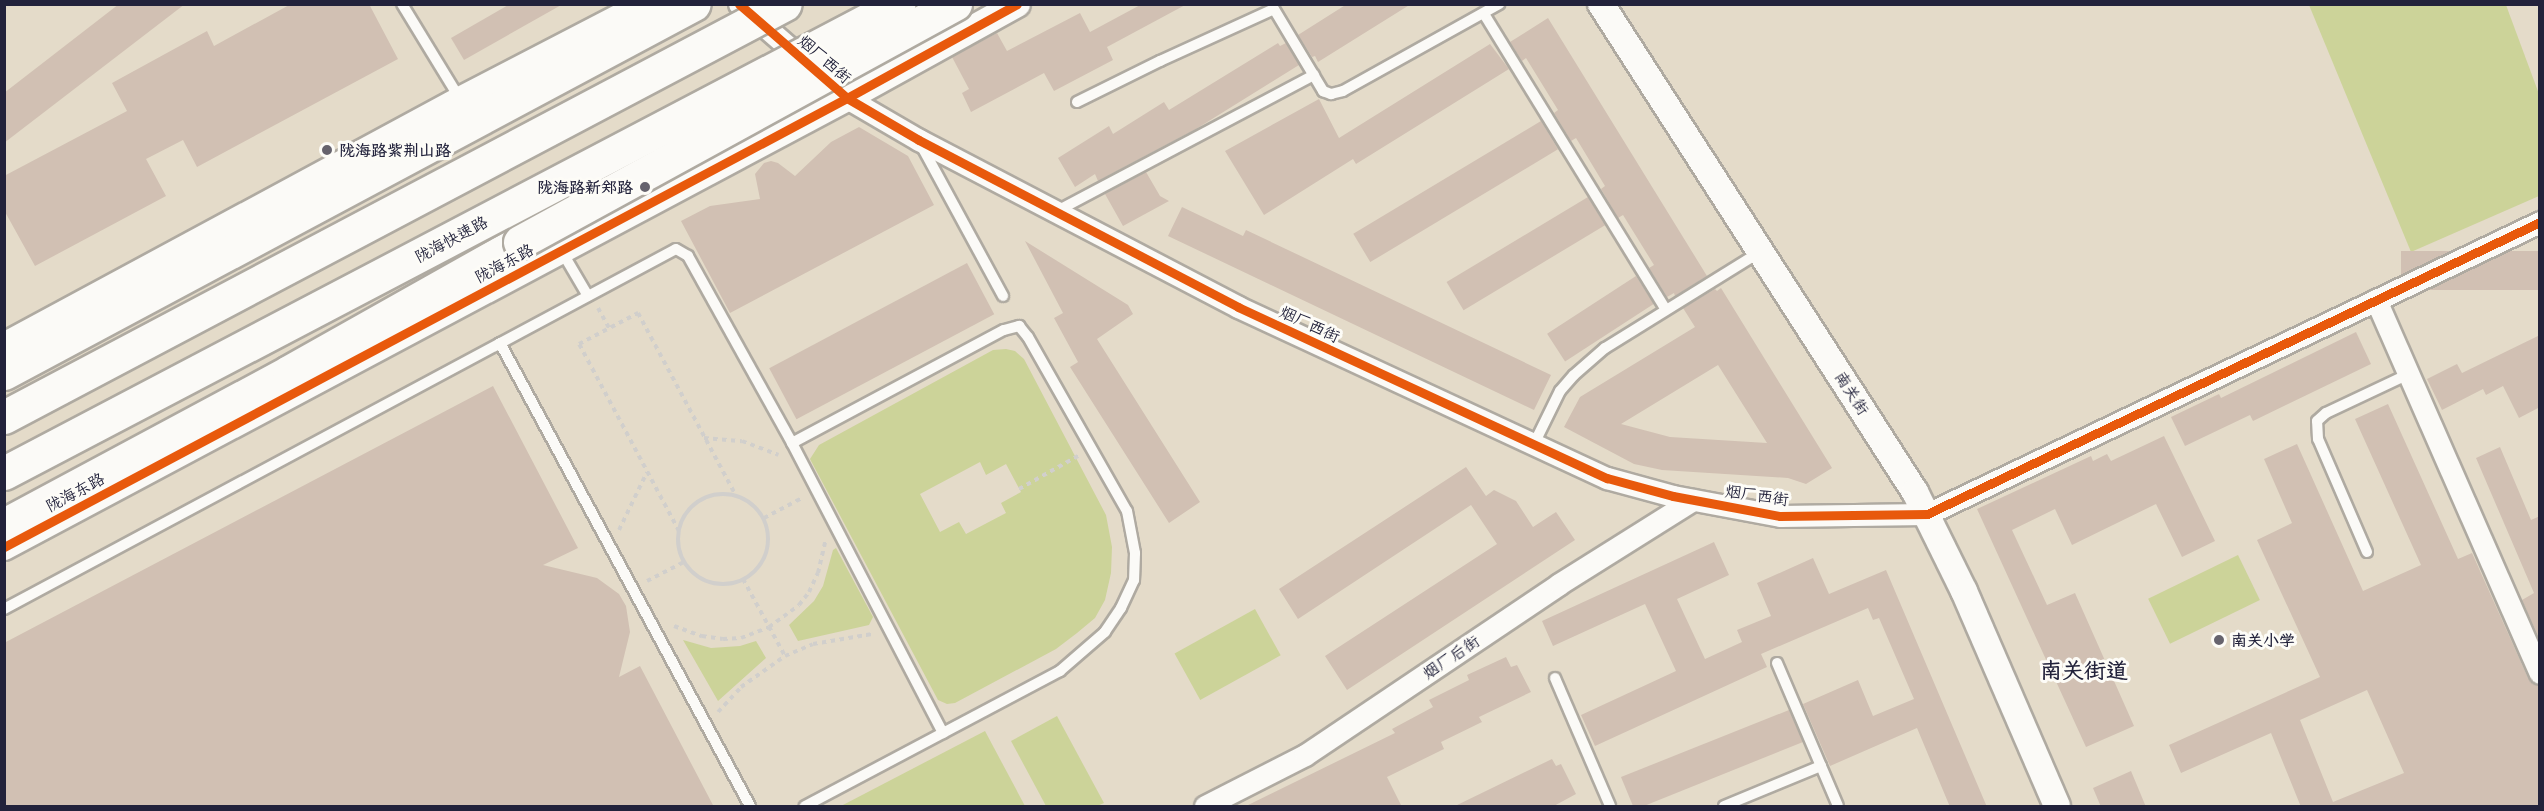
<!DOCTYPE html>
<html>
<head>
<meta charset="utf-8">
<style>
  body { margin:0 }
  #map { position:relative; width:2544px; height:811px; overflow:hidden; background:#e4dbc9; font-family:Mali,"LXGW WenKai TC",sans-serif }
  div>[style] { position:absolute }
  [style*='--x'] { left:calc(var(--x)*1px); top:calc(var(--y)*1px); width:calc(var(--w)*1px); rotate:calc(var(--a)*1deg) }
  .green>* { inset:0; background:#ccd399; transform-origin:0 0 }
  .building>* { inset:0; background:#d1c0b3; transform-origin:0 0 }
  .path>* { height:4px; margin-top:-2px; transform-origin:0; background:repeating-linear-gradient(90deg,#d1cfcc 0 4.5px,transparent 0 9px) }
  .path>.ring { margin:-2px; padding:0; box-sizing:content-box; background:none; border:4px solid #d1cfcc; border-radius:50% }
  .roads { filter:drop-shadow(2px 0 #afaaa1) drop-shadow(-2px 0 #afaaa1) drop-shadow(0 2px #afaaa1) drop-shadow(0 -2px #afaaa1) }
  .service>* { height:10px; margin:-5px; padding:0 5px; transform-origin:5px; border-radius:5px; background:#fbfaf7 }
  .minor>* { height:21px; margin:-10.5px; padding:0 10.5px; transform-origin:10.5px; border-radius:10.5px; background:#fbfaf7 }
  .tertiary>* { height:26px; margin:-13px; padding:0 13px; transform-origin:13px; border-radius:13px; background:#fbfaf7 }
  .trunk>* { height:33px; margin:-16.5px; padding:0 16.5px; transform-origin:16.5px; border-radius:16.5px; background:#fbfaf7 }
  .bridges { filter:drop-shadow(2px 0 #afaaa1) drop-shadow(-2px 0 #afaaa1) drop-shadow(0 2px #afaaa1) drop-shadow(0 -2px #afaaa1) }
  .trunk-bridge>* { height:33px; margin:-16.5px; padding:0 16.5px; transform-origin:16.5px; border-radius:16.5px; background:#fbfaf7 }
  .cycleway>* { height:9px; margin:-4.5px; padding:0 4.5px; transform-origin:4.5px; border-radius:4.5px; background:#e8590c }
  .dots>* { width:16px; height:16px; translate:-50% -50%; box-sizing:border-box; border:3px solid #fdfcf7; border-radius:50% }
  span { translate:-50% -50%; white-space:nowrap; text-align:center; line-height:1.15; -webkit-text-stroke:6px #fdfcf7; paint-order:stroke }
  .street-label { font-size:16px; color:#22223b }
  .poi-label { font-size:16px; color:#22223b; font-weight:700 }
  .left { translate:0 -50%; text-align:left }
  .right { translate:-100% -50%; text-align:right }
  .district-label { font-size:22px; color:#22223b; font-weight:700 }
  .frame { position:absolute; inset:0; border:6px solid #22223b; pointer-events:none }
</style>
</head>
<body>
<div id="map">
  <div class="green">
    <i style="clip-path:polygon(2309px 5px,2506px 5px,2539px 94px,2539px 196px,2411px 252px)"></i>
    <i style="clip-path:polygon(evenodd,1006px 349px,1015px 351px,1024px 359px,1106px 515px,1112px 547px,1111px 573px,1105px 600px,1095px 618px,1077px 633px,1056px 649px,955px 703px,947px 704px,938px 700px,810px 459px,819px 445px,993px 350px,1006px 349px,980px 462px,986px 475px,1006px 464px,1021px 492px,1001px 503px,1006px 513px,966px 534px,959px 522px,940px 532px,920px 494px,980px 462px)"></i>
    <i style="clip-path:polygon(836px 548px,873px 617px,869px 625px,798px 641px,789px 625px,814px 601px,823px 586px,833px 550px)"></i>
    <i style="left:2238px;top:555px;width:50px;height:100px;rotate:64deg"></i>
    <i style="left:1255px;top:609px;width:53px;height:92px;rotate:61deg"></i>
    <i style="clip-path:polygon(683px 640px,711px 648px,740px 646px,756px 641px,766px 658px,718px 701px)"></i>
    <i style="clip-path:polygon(1057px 716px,1104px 803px,1097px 806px,1046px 806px,1011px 741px)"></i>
    <i style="clip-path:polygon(985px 731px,1025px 806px,841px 806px)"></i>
  </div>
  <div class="building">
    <i style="clip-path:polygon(119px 4px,185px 4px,4px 143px,4px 93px)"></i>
    <i style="clip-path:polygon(291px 4px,369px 4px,398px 59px,197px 167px,183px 140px,146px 159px,166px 196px,35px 266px,4px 210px,4px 176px,127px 111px,112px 83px,207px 31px,214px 46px)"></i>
    <i style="clip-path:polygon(510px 4px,563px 4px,464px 60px,451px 38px)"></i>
    <i style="clip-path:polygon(1142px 4px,1187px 4px,1107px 47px,1113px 60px,1054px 91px,1044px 73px,971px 112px,962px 93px,969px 89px,952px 57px,997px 33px,1007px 51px,1080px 13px,1090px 32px)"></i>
    <i style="clip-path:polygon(1347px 4px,1411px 4px,1318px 62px,1315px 56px,1312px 57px,1298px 35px)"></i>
    <i style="clip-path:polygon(1548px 18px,1707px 276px,1675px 296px,1674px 293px,1667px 297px,1649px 268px,1654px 265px,1623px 215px,1618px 218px,1601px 189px,1605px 186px,1576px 138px,1571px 141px,1554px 113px,1558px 110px,1526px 58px,1522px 61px,1510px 42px)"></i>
    <i style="clip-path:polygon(1278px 43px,1280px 46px,1286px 43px,1299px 65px,1196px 129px,1098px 181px,1095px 174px,1075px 187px,1058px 158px,1109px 126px,1113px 134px,1164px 102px,1169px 110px)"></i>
    <i style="clip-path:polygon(1490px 44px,1509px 69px,1356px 164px,1353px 159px,1264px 215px,1225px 151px,1319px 99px,1339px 138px)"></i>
    <i style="left:1541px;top:121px;width:33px;height:219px;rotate:59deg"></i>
    <i style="clip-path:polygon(859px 127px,908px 156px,934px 205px,730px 313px,681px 221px,710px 206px,760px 199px,755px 174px,764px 163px,771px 161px,778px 163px,795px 176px,831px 142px)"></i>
    <i style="clip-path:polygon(1146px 172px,1160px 196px,1169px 201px,1123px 226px,1105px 194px)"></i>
    <i style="left:1588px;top:197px;width:33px;height:165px;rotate:59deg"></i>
    <i style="clip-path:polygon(1182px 207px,1243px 236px,1246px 230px,1551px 375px,1534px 410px,1168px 236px)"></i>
    <i style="clip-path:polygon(1025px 241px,1128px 305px,1133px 314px,1097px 339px,1200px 502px,1169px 523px,1070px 367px,1078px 362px,1054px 318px,1063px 313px)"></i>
    <i style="left:2540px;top:251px;width:39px;height:139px;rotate:90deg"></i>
    <i style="left:967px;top:263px;width:58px;height:224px;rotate:62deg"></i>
    <i style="left:1636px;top:276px;width:33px;height:106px;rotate:57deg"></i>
    <i style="clip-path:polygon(evenodd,1721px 288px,1832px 468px,1806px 484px,1788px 478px,1662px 470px,1634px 464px,1564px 427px,1580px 397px,1695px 327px,1683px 308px,1715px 289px,1717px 291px,1721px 288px,1718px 365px,1767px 443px,1670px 437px,1621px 424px,1718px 365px)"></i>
    <i style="clip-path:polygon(2356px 332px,2371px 364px,2253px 421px,2250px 415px,2185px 446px,2171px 417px,2219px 394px,2221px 398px)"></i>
    <i style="clip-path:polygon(2540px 335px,2540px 407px,2519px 418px,2503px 386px,2486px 395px,2483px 389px,2442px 410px,2427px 379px,2457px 364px,2462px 373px)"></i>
    <i style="clip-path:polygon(493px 386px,578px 548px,543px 565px,597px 578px,619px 594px,626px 606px,630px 632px,619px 677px,640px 666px,714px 807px,4px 807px,4px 643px)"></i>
    <i style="clip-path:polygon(evenodd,2388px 404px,2458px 559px,2472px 553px,2528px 678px,2540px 686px,2540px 807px,2301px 807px,2271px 733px,2181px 773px,2169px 745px,2320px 677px,2257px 540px,2292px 523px,2264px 459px,2297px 444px,2363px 591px,2421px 565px,2355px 419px,2388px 404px,2367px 690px,2404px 773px,2333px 802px,2300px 720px,2367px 690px)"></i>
    <i style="clip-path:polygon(2164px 436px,2215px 541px,2182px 557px,2156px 504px,2072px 545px,2055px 509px,2012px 530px,2047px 605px,2075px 593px,2134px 726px,2086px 747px,1977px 509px,2091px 456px,2093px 461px,2107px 454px,2111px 461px)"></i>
    <i style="clip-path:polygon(2500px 447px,2531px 520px,2540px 516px,2540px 640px,2522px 600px,2534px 593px,2476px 458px)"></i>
    <i style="clip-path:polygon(1466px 467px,1486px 496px,1494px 490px,1516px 501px,1533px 527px,1556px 512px,1575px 540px,1347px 690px,1325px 656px,1497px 544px,1471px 505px,1298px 619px,1279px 589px)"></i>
    <i style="clip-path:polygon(1714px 542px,1729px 575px,1677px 599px,1705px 659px,1742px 642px,1737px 630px,1771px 616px,1757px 583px,1813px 558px,1829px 594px,1886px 570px,1987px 807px,1950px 807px,1917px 728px,1830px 766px,1803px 704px,1858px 680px,1873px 716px,1914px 699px,1879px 618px,1873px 620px,1868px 608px,1761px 654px,1767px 667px,1595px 746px,1581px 715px,1676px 671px,1645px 604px,1553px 646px,1542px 621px)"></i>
    <i style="clip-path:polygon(1506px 657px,1511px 667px,1517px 665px,1531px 692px,1479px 717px,1482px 722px,1441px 742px,1444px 749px,1387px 777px,1402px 807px,1244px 807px,1395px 733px,1392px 729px,1433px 707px,1429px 700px,1469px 680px,1467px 675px)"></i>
    <i style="clip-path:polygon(1789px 710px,1803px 742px,1644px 806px,1633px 806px,1621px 777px)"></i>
    <i style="clip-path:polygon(1552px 759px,1556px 766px,1561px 764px,1576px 794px,1552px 807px,1453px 807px)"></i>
    <i style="clip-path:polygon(2131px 771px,2146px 807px,2101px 807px,2093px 788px)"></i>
  </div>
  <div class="path">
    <i style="--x:598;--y:308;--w:23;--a:61"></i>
    <i style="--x:704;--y:438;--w:38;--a:5"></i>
    <i style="--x:742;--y:441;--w:39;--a:21"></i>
    <i style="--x:1019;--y:489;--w:68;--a:-29.2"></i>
    <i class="ring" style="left:678px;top:494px;width:86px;height:86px"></i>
    <i style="--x:764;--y:518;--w:43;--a:-27.8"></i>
    <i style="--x:619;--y:530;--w:64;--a:-64.2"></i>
    <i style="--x:679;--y:531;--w:212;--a:-118.1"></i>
    <i style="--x:579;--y:344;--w:67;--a:-27.7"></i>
    <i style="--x:638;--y:313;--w:208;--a:61.8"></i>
    <i style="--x:743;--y:579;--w:88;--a:61.4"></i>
    <i style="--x:647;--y:581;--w:42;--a:-27.2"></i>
    <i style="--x:674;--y:626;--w:30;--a:20"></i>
    <i style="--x:702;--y:636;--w:21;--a:8"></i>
    <i style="--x:723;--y:639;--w:18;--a:-3"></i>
    <i style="--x:741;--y:638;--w:30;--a:-21"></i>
    <i style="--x:769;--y:627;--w:37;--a:-36"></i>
    <i style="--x:799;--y:605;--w:16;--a:-52"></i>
    <i style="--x:809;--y:592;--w:21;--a:-65"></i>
    <i style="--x:818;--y:573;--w:32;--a:-77"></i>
    <i style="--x:718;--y:712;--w:34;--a:-47"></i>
    <i style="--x:741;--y:687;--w:54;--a:-35.2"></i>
    <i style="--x:785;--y:656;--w:30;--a:-23"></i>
    <i style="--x:813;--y:644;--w:60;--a:-9.6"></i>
  </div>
  <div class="roads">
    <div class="service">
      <i style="--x:402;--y:4;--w:111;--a:58.6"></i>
      <i style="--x:1484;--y:14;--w:347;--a:58.4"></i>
      <i style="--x:1077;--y:102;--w:93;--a:-26.3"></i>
      <i style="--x:1160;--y:61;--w:125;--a:-24.5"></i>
      <i style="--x:1274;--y:9;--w:96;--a:59.1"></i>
      <i style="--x:1323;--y:91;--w:9;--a:21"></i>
      <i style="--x:1331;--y:94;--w:12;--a:-14"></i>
      <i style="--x:1343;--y:91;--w:179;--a:-29.1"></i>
      <i style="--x:920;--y:143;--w:174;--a:61.5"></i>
      <i style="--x:1055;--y:212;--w:293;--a:-27.9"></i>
      <i style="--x:561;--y:250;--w:53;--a:59.6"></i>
      <i style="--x:500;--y:343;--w:526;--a:61.63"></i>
      <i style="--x:792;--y:443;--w:240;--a:-28.1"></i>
      <i style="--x:1004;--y:330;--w:16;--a:-15"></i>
      <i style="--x:1019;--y:326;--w:14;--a:51"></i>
      <i style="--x:1028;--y:337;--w:200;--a:60.4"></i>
      <i style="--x:1127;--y:511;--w:43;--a:79.2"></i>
      <i style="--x:1135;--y:553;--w:27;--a:92"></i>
      <i style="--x:1134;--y:580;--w:31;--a:115"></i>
      <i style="--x:1121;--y:608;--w:29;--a:124"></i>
      <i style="--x:1105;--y:632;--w:60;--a:139.1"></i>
      <i style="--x:1060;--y:671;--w:289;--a:152.1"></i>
      <i style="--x:1534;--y:444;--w:59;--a:-63.9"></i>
      <i style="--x:1560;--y:391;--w:21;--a:-49"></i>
      <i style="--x:1574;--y:375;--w:41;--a:-41.1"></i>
      <i style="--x:1605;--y:348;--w:182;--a:-31.8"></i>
      <i style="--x:2367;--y:552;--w:123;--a:-113.4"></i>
      <i style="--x:2318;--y:439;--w:18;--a:-93"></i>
      <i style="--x:2317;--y:421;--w:12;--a:-42"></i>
      <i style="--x:2326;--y:413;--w:92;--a:-25.2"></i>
      <i style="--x:4;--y:609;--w:762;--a:-28.18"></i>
      <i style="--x:676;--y:249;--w:14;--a:30"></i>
      <i style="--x:688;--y:256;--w:214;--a:60.9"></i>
      <i style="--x:792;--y:443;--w:327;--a:62.5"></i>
      <i style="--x:1777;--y:663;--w:155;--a:66.9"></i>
      <i style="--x:1555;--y:678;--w:139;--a:66.7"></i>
      <i style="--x:1724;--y:806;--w:105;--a:-22.4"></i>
    </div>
    <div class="minor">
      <i style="--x:739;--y:4;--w:143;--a:41"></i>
      <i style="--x:847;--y:98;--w:83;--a:30.3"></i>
      <i style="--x:919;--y:140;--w:360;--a:27.6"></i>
      <i style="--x:1238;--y:307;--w:407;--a:24.9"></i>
      <i style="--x:1607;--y:478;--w:68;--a:15.3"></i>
      <i style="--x:1673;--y:496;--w:109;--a:10.6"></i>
      <i style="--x:1780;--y:516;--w:147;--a:-0.8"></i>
      <i style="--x:1927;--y:514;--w:679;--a:-25.47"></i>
      <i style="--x:2376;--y:300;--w:407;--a:66.3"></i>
      <i style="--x:1205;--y:806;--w:112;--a:-27"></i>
      <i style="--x:1305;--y:755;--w:306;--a:-33.9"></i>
      <i style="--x:1559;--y:584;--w:158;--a:-32.1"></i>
    </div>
    <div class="tertiary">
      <i style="--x:1601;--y:4;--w:580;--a:57.24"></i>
      <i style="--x:1915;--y:492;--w:110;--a:63.7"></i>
      <i style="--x:1964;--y:591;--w:234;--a:66.6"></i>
      <i style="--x:4;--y:346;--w:518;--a:-28.35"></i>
      <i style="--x:460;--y:100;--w:208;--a:-27.4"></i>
      <i style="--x:4;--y:547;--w:955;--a:-28.04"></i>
      <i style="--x:847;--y:98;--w:194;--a:-28.9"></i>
    </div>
    <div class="trunk">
      <i style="--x:4;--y:373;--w:782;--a:-28.14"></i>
      <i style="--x:4;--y:525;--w:323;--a:-28.2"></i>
      <i style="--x:289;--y:372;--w:265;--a:-29.4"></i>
    </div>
  </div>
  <div class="bridges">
    <div class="trunk-bridge">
      <i style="--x:520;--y:242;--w:496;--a:-28.7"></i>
      <i style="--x:4;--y:417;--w:883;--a:-27.87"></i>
      <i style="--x:4;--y:473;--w:1010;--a:-27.68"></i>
    </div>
  </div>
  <div class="cycleway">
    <i style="--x:739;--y:4;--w:143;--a:41"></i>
    <i style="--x:847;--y:98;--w:83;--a:30.3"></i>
    <i style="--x:919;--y:140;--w:360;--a:27.6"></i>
    <i style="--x:1238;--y:307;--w:407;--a:24.9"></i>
    <i style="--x:1607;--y:478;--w:68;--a:15.3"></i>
    <i style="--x:1673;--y:496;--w:109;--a:10.6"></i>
    <i style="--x:1780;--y:516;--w:147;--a:-0.8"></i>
    <i style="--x:1927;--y:514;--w:679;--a:-25.47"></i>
    <i style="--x:4;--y:547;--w:955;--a:-28.04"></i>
    <i style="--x:847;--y:98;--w:194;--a:-28.9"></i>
  </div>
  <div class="dots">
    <i style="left:327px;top:150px;background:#66636d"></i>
    <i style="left:645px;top:187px;background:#66636d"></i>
    <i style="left:2219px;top:640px;background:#66636d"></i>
  </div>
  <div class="street-label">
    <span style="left:825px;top:59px;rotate:41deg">烟厂西街</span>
    <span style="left:451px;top:239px;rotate:-28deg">陇海快速路</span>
    <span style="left:504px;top:263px;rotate:-28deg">陇海东路</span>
    <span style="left:1310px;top:324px;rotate:25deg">烟厂西街</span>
    <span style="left:1852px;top:393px;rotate:57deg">南关街</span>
    <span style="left:75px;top:492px;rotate:-28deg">陇海东路</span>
    <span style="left:1757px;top:495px;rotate:8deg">烟厂西街</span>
    <span style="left:1451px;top:657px;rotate:-34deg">烟厂后街</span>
  </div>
  <div class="poi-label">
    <span class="left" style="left:339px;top:150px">陇海路紫荆山路</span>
    <span class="right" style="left:633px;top:187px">陇海路新郑路</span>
    <span class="left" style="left:2231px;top:640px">南关小学</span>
  </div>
  <div class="district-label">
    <span style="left:2084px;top:670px">南关街道</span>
  </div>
  <div class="frame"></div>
</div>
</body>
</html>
